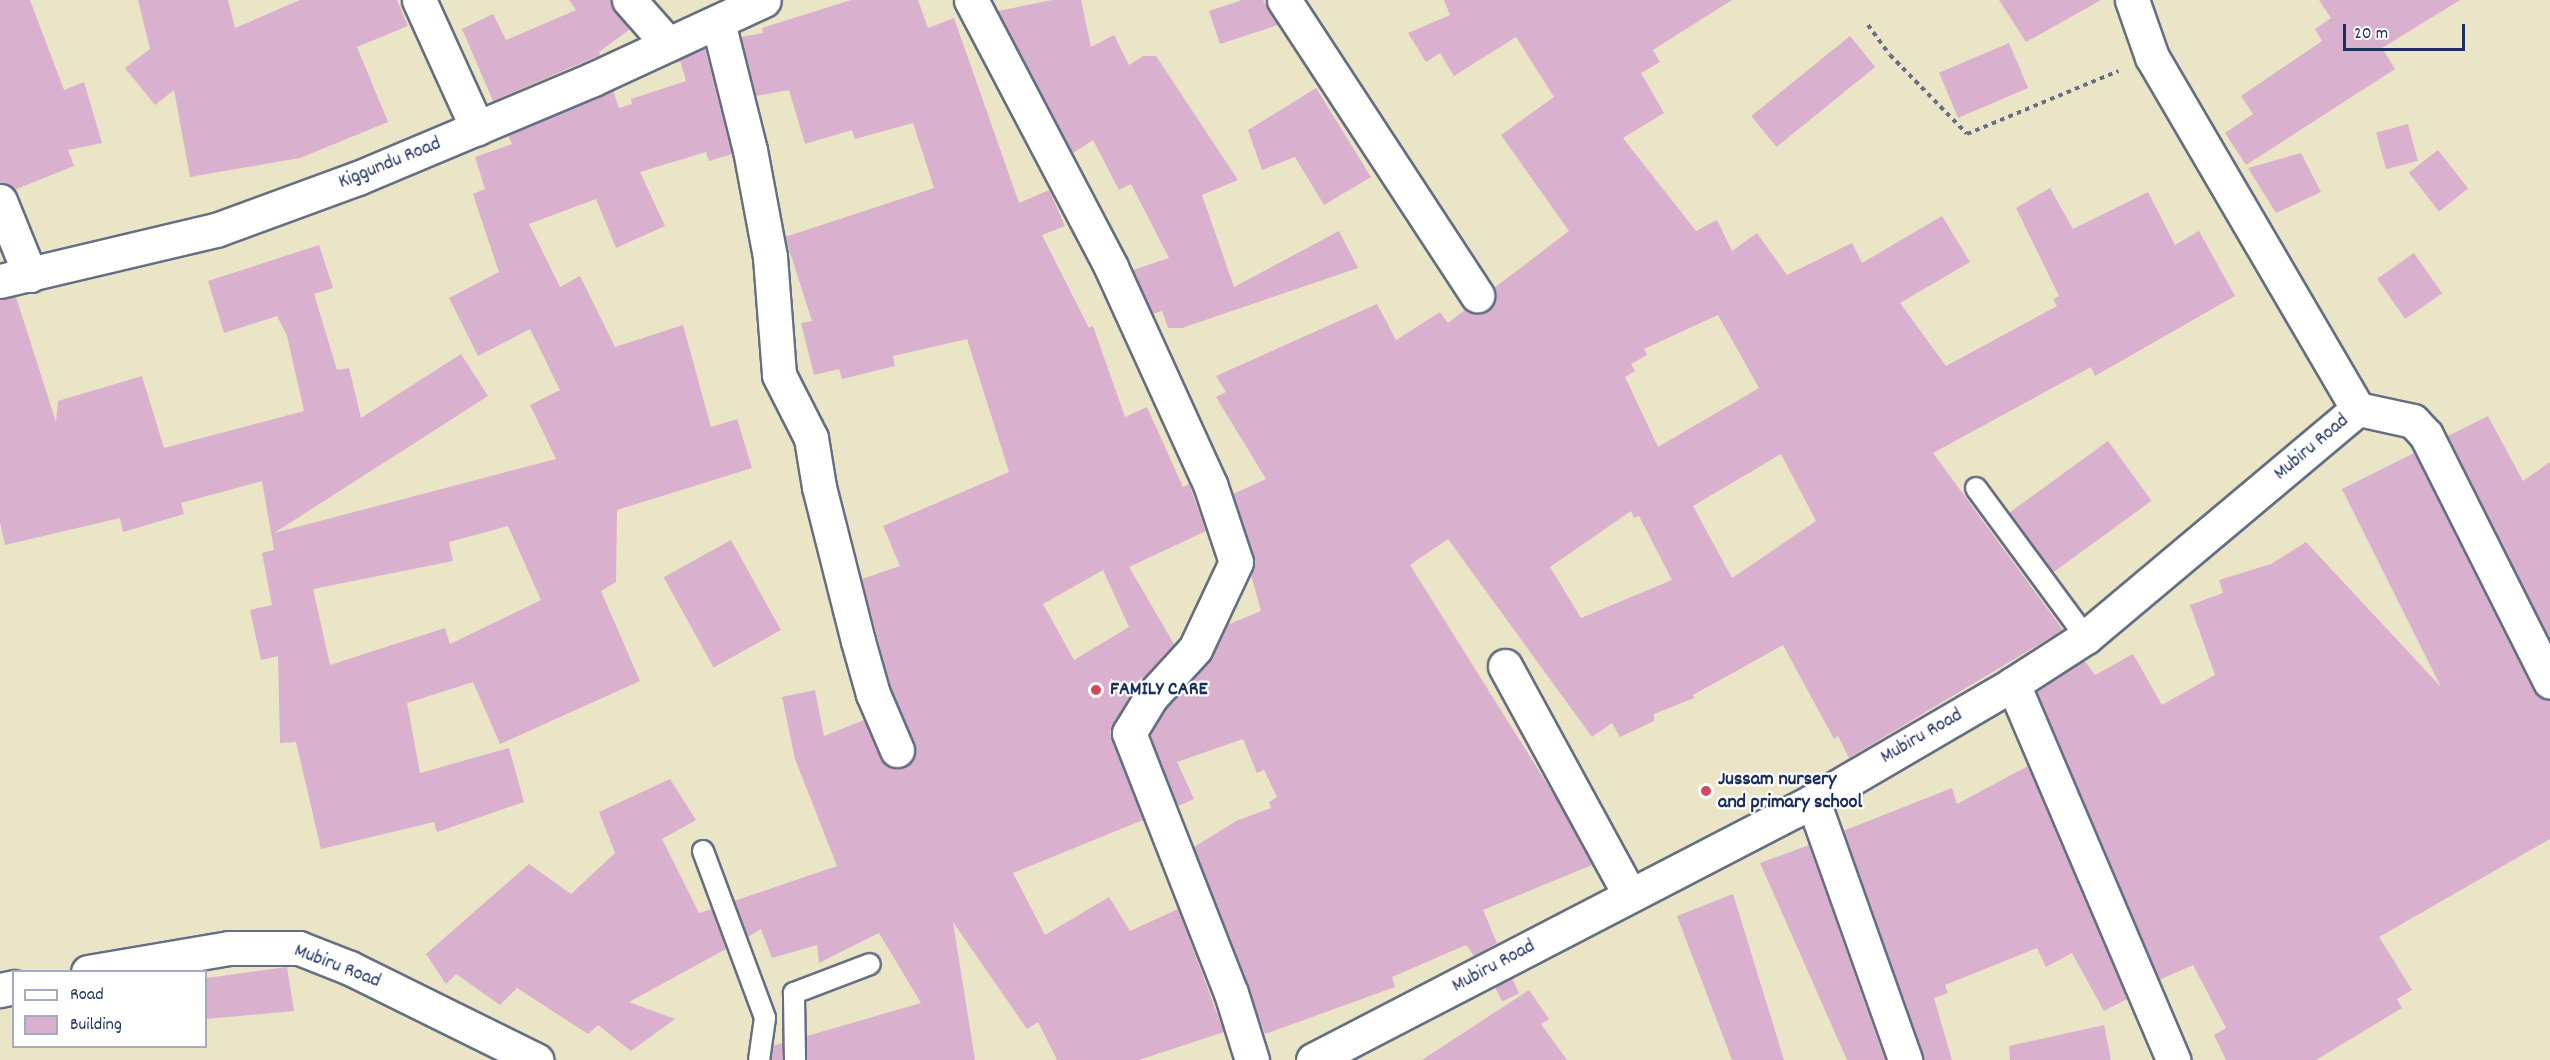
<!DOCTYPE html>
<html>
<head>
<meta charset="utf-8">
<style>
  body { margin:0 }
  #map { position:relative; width:2550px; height:1060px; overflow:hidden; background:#ebe5c7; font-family:Dekko,sans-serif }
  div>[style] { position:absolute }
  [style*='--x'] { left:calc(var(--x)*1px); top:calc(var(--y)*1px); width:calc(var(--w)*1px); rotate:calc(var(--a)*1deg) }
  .building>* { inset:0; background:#d9b0cd; transform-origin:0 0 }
  .path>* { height:4px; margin-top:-2px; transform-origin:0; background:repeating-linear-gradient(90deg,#646f83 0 4.5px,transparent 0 9px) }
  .roads { filter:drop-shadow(2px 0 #646f83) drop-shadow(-2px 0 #646f83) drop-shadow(0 2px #646f83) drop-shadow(0 -2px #646f83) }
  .service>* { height:20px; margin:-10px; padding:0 10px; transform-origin:10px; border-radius:10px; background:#fff }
  .minor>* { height:33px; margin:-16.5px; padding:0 16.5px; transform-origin:16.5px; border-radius:16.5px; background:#fff }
  .dots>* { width:16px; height:16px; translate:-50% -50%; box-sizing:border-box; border:3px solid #fff; border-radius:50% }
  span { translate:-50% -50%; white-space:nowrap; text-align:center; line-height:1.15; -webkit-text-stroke:4.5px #fff; paint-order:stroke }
  .street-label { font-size:20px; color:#1b2f5e }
  .poi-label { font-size:20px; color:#1b2f5e; font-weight:700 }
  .left { translate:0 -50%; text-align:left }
  .legend { position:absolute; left:12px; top:970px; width:195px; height:78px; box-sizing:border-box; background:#fff; border:2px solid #a4acbf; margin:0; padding:8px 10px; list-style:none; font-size:18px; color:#1b2f5e }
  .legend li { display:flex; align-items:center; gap:12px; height:30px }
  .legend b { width:30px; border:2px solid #a4acbf }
  .scale { position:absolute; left:2343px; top:24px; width:122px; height:27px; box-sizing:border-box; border:3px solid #1b2f5e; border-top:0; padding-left:8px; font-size:18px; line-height:21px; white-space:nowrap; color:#1b2f5e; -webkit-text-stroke:4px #fff; paint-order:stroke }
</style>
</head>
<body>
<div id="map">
  <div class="building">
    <i style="clip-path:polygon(0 0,30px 0,64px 90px,84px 82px,102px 143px,68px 150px,74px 166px,14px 190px,0 183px)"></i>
    <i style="clip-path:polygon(138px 0,228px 0,235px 28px,300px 0,397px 0,408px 26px,357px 47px,388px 122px,300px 158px,190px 177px,174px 90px,155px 105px,125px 68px,150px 49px)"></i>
    <i style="clip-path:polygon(569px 0,611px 0,615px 12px,630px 29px,599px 52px,600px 55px,493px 101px,462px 29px,493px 14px,506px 40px,576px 10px)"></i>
    <i style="clip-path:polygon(evenodd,851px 0,918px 0,928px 28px,954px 18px,1019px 203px,1049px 190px,1065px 226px,1042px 235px,1089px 328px,1093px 326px,1125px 417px,1147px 407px,1183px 487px,1189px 484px,1206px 531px,1129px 567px,1174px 644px,1135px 687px,1110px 731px,1143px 820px,1013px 873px,1045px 935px,1109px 897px,1130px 931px,1178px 909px,1224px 1032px,1139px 1060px,1057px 1060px,1038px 1022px,1027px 1029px,953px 922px,975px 1060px,807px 1060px,807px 1036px,921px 1003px,879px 933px,819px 963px,817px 945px,772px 958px,761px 929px,748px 937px,734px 901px,837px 866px,795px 759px,782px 697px,815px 690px,824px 736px,864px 720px,886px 765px,904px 767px,915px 753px,891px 688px,862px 579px,900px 566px,883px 526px,1009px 472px,967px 339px,893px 356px,895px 366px,842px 379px,839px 369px,814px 375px,801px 323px,812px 321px,785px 237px,934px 188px,913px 123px,855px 139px,852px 130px,805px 144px,789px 90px,756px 96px,741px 37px,763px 33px,762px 28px,851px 0,1103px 570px,1129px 627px,1074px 660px,1043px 604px,1103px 570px)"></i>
    <i style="clip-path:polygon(1052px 0,1081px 0,1091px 47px,1114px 35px,1129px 65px,1143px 56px,1156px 56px,1238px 180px,1202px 195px,1234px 287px,1339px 231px,1358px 268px,1182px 328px,1168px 328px,1162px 311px,1153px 314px,1133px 270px,1169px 258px,1131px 184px,1119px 190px,1093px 140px,1073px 153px,998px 11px)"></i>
    <i style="clip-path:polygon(1242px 0,1263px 0,1278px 25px,1220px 44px,1209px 11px)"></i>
    <i style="clip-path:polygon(evenodd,1444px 0,1732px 0,1653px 50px,1660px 62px,1641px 73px,1664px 113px,1623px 138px,1696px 231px,1717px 220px,1732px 251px,1757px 233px,1787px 275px,1852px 243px,1862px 263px,1942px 216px,1970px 262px,1900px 303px,1946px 366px,2057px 306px,2053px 299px,2059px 296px,2016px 208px,2050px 188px,2073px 229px,2148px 192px,2175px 245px,2199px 231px,2235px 296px,2095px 376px,2091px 367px,1933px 453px,2063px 630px,1849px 758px,1838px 736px,1834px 739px,1783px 645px,1693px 695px,1694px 698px,1654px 714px,1654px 721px,1620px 737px,1612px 723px,1592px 737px,1448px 539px,1410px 565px,1554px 795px,1592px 865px,1483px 910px,1497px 943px,1474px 956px,1466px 945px,1392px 977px,1395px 987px,1265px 1034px,1194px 847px,1236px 821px,1271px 808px,1269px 802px,1277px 797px,1264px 770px,1257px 773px,1243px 739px,1177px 762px,1194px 799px,1178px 806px,1150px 735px,1166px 708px,1209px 661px,1227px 625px,1261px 611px,1251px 575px,1254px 556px,1233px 494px,1266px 479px,1216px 397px,1226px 392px,1216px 376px,1377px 304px,1396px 340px,1440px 312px,1448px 323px,1466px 309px,1477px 314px,1487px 311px,1494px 303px,1494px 288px,1569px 231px,1501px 135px,1554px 97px,1516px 37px,1454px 76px,1440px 53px,1426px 62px,1408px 33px,1450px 15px,1444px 0,1718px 315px,1759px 388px,1658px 447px,1625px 377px,1635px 371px,1631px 364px,1647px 355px,1644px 349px,1718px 315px,1444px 0,1781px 454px,1816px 521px,1732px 578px,1693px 506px,1781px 454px,1444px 0,1631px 511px,1634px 518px,1639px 516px,1672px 580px,1581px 618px,1550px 567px,1631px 511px)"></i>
    <i style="clip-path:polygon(1999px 0,2101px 0,2026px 42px)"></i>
    <i style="clip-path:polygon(2319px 0,2460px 0,2382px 48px,2395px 69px,2246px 165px,2225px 133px,2253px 114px,2241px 96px,2322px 41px,2315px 29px,2331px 18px)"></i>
    <i style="left:1850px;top:36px;width:40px;height:127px;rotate:51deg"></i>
    <i style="left:2009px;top:43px;width:49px;height:76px;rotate:67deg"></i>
    <i style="clip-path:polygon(evenodd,705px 48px,732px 154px,709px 161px,706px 152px,640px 172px,665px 226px,616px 248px,596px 199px,529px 224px,560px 287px,580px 276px,615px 347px,683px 325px,711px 427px,737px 419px,752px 468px,617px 510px,616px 582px,601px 591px,640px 681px,500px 744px,473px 682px,407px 703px,420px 773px,509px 748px,524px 802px,437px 832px,434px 822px,321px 849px,296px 742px,280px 743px,278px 656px,261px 660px,250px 610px,272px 605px,262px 553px,274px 550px,262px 481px,181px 503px,184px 514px,123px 532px,120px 518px,5px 545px,0 522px,0 299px,16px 297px,56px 422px,58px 401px,142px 376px,164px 448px,304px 411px,287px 336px,277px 316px,224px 333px,208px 281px,319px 245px,333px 288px,314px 294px,337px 370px,349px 368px,361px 418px,461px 354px,488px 396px,274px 533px,556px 459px,530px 405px,560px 390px,530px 329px,478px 356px,449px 298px,499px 272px,473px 194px,485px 189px,475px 157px,512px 144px,508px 135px,613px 90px,619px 108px,632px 104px,631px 99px,686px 81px,680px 60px,705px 48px,508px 526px,541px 600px,450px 644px,445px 628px,330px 665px,313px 589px,453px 561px,449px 542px,508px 526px)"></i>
    <i style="clip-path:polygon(1316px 88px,1371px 177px,1324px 205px,1295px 157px,1262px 170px,1248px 130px)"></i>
    <i style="left:2408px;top:124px;width:38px;height:33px;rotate:75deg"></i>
    <i style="left:2438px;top:150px;width:49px;height:37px;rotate:52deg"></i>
    <i style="clip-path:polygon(2301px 153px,2321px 192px,2276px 213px,2248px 168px)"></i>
    <i style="left:2414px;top:253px;width:49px;height:45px;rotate:55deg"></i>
    <i style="clip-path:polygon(2488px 416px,2523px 481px,2550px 462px,2550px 640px,2448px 436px)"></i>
    <i style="left:2108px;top:441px;width:74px;height:123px;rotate:54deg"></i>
    <i style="clip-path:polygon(2414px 453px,2533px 690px,2550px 701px,2550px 839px,2379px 937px,2412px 990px,2397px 999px,2402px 1008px,2316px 1060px,2226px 1060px,2214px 1035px,2226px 1028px,2193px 965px,2159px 980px,2036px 691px,2084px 660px,2095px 675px,2133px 654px,2162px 705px,2215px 675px,2190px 605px,2223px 593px,2219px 580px,2271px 564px,2306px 542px,2441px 687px,2342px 489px)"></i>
    <i style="left:731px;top:540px;width:103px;height:77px;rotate:61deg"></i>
    <i style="clip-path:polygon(2028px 766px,2127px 999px,2104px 1011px,2072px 953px,2046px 967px,2037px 948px,1945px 985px,1948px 993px,1934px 998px,1952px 1060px,1923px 1060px,1843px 831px,1952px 788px,1957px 804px)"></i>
    <i style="clip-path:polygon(670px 779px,696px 820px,662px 839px,699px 913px,712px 909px,726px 949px,629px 1002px,675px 1019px,631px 1051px,598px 1025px,588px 1034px,517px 988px,500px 1005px,456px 974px,446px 984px,426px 954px,529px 864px,571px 894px,615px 853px,599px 812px)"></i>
    <i style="clip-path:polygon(1809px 845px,1885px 1060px,1847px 1060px,1760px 863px)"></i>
    <i style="clip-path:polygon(1733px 894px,1784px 1060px,1732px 1060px,1677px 916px)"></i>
    <i style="clip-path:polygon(287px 967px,294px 1011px,206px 1019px,206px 978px)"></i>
    <i style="left:1512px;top:978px;width:17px;height:19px;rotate:65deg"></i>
    <i style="clip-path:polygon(1529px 990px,1549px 1019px,1541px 1024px,1567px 1060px,1422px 1060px)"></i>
    <i style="clip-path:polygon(2104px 1025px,2111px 1060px,2010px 1060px,2009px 1046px)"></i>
    <i style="clip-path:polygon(783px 1043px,783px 1060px,771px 1060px,773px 1046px)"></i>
  </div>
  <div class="path">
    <i style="--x:1868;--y:25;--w:37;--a:54"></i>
    <i style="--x:1890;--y:55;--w:110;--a:45.7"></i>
    <i style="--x:1967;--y:134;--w:164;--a:-22.6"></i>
  </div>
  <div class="roads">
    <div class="service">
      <i style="--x:1976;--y:488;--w:185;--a:53.6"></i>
      <i style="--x:703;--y:851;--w:178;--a:69.6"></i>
      <i style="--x:765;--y:1018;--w:42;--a:98.1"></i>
      <i style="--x:795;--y:1060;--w:67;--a:-90.9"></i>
      <i style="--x:794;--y:993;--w:81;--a:-20.9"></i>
    </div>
    <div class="minor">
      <i style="--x:419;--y:0;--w:141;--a:65.6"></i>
      <i style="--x:629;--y:0;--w:59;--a:48.4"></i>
      <i style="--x:971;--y:0;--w:301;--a:62.3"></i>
      <i style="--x:1111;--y:267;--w:239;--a:65.5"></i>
      <i style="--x:1210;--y:484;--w:82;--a:71.6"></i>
      <i style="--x:1236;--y:562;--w:96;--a:115.2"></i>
      <i style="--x:1195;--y:649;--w:65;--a:132.5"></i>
      <i style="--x:1151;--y:697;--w:42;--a:121.4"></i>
      <i style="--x:1129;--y:733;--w:279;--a:68.6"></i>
      <i style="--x:1231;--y:993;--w:70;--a:72.6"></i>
      <i style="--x:1284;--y:0;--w:353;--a:56.8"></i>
      <i style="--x:2132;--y:0;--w:60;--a:70.7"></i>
      <i style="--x:2152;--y:57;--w:408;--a:59.7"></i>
      <i style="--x:718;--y:22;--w:132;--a:76"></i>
      <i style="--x:750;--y:150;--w:109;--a:79.4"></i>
      <i style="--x:770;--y:257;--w:118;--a:85.6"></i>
      <i style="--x:779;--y:375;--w:71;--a:63.1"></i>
      <i style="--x:811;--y:438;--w:50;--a:80.7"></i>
      <i style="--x:819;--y:487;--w:159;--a:75.8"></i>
      <i style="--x:858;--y:641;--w:55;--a:74.2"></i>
      <i style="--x:873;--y:694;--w:61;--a:66.8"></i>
      <i style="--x:0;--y:201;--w:80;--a:67.9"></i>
      <i style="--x:0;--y:281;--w:222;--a:-13.3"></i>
      <i style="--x:216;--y:230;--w:151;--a:-20.1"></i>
      <i style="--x:358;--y:178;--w:255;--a:-22.8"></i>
      <i style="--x:593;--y:79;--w:188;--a:-24.8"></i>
      <i style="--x:2358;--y:409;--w:56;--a:12.3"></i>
      <i style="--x:2413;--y:421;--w:19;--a:47"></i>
      <i style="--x:2426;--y:435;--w:276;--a:63.3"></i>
      <i style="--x:1505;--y:666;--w:261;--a:61.4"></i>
      <i style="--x:2013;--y:684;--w:409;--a:66.9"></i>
      <i style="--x:1813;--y:801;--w:275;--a:70.4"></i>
      <i style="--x:88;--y:972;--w:143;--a:-9.7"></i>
      <i style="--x:229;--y:948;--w:70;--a:0"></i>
      <i style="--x:299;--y:948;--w:55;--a:21.4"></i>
      <i style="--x:350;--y:968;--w:208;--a:26.3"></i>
      <i style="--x:0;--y:990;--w:14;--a:-12"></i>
      <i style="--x:1313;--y:1060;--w:563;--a:-27.38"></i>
      <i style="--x:1813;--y:801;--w:232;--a:-30.3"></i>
      <i style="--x:2013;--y:684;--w:87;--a:-32.8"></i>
      <i style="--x:2086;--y:637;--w:355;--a:-40"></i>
    </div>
  </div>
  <div class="dots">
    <i style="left:1096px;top:690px;background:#d1495b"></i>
    <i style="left:1706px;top:791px;background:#d1495b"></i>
  </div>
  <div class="street-label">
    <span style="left:390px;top:164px;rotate:-22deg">Kiggundu Road</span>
    <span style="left:2312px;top:448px;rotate:-40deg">Mubiru Road</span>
    <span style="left:1922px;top:737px;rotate:-30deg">Mubiru Road</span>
    <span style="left:337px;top:967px;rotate:21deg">Mubiru Road</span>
    <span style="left:1494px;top:967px;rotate:-28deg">Mubiru Road</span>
  </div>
  <div class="poi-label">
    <span class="left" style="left:1110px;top:690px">FAMILY CARE</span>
    <span class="left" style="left:1718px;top:792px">Jussam nursery<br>and primary school</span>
  </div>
  <ul class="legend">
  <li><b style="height:8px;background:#fff"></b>Road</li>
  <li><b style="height:16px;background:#d9b0cd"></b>Building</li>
  </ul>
  <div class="scale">20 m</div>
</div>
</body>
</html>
